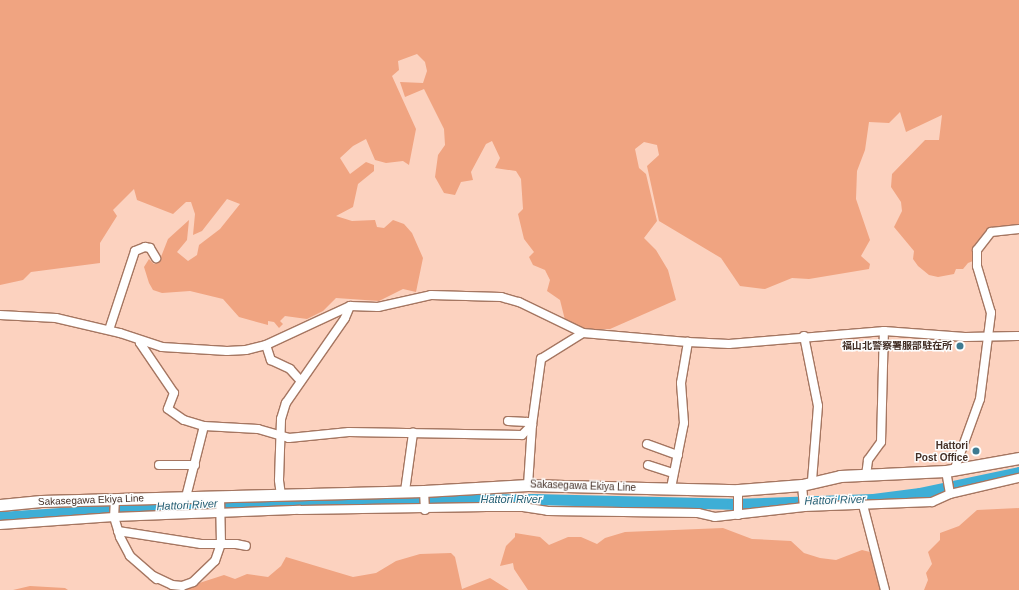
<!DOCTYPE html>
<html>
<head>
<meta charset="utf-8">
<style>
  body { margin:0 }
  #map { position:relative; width:1019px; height:590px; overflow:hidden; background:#fcd2bf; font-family:Helvetica,"Noto Sans JP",sans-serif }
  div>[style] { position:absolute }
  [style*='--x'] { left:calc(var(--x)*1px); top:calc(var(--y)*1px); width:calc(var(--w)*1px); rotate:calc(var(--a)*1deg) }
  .green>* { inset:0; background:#f0a481 }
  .river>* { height:11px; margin:-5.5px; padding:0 5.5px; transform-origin:5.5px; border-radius:5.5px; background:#3eaed6 }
  .roads { filter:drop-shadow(1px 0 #a57661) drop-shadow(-1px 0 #a57661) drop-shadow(0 1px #a57661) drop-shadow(0 -1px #a57661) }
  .street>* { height:8px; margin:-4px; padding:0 4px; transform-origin:4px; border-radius:4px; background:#fff }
  .secondary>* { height:11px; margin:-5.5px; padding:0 5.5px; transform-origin:5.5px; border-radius:5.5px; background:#fff }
  .dots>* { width:11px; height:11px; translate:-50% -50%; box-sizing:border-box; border:2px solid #fdfdfd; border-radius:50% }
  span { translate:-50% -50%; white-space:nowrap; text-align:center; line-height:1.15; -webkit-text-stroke:3px #fdfdfd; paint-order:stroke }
  .poi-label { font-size:10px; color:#432f26; font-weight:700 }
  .right { translate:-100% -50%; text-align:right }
  .street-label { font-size:10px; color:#432f26 }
  .water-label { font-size:11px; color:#245e73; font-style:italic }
</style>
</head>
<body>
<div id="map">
  <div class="green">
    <i style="clip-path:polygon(0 0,1019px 0,1019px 227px,991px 230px,974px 247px,973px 261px,968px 263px,963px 269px,956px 269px,954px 274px,938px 277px,929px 275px,918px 266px,913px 259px,914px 251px,894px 227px,902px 211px,901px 202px,891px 187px,892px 174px,925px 140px,939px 140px,942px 115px,906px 132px,900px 112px,889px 123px,869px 122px,865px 150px,857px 171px,856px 199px,870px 240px,861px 256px,870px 264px,869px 269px,809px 279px,792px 278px,765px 289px,740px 286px,721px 258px,659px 221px,647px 166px,659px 155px,657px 145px,644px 142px,635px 149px,639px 168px,646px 174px,657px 221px,644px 238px,656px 250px,668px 270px,676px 300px,610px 329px,585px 329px,565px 320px,560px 300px,547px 291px,550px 280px,545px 270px,533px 265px,529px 257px,534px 252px,524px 239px,518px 214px,523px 209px,521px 179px,516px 171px,495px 168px,500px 158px,492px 141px,486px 144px,471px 172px,473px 180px,461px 182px,455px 195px,444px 193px,435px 177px,438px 155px,445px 145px,444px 129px,424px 89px,405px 97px,400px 82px,423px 83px,427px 71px,425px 62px,417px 54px,398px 61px,399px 70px,392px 76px,416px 129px,409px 165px,403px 161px,386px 163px,375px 160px,366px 139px,353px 146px,340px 158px,350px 174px,366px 162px,374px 165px,374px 171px,358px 184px,353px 207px,336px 216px,352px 221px,375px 220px,377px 227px,384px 228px,393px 220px,404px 224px,412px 233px,423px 258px,416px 292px,403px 289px,379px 301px,336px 298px,323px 311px,307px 319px,285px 316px,280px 321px,283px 324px,279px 328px,274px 322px,268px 321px,268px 325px,239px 317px,223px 299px,190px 291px,162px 293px,153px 290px,149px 283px,144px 267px,149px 259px,154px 264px,159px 262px,168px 239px,189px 220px,187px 240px,177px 252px,188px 261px,197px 255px,199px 245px,220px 229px,240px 204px,227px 199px,202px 231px,193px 235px,195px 214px,191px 202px,186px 202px,173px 214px,137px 200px,134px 189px,113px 210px,117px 216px,100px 243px,100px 263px,31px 272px,23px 280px,0 285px)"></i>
    <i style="clip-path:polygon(1019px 508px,1019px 590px,924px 590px,928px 580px,926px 573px,932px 564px,928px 552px,940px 540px,940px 533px,959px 526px,977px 510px)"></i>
    <i style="clip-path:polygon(723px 528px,752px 539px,791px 541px,804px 553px,820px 558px,836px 560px,862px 550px,870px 552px,883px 590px,528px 590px,514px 569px,513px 563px,500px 566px,506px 546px,515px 537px,515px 533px,540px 537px,549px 545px,568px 537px,581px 537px,597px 544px,605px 538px,625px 532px)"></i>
    <i style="clip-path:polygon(451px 553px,455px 557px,462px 589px,490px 578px,509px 590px,187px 590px,190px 586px,224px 575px,235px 579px,247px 574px,268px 577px,281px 566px,286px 557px,353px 577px,376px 573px,396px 561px,420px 554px)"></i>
    <i style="clip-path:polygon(30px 586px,65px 588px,68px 590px,13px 590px)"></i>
  </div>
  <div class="river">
    <i style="--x:0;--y:517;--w:212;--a:-3.8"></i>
    <i style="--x:212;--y:503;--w:321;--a:-0.7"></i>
    <i style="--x:533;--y:499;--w:199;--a:1.4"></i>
    <i style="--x:732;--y:504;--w:141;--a:-2"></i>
    <i style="--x:873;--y:499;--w:47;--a:-7.3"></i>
    <i style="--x:920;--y:493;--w:101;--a:-12"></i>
  </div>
  <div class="roads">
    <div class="street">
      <i style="--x:0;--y:315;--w:56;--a:3.1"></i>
      <i style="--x:56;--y:318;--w:66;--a:13.2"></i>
      <i style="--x:120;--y:333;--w:44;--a:18.4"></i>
      <i style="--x:162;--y:347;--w:65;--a:3.5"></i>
      <i style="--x:227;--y:351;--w:19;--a:-3"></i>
      <i style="--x:246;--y:350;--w:21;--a:-14"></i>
      <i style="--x:266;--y:345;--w:93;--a:-24.9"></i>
      <i style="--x:350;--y:306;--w:28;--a:2"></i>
      <i style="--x:378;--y:307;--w:54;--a:-12.8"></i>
      <i style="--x:431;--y:295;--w:70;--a:1.6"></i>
      <i style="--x:501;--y:297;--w:19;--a:16"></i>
      <i style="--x:519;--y:302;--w:71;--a:25.8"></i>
      <i style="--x:583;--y:333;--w:105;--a:4.9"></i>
      <i style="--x:688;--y:342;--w:41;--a:2.8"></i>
      <i style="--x:729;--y:344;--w:156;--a:-4.8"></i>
      <i style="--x:884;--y:331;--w:81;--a:4.2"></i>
      <i style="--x:965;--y:337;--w:54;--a:-1.1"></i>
      <i style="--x:109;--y:330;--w:83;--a:-71.8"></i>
      <i style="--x:135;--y:251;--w:11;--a:-22"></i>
      <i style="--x:145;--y:247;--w:5;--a:11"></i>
      <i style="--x:150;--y:248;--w:12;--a:59"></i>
      <i style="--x:804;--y:336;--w:71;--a:78.7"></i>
      <i style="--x:818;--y:406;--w:75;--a:94.6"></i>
      <i style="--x:141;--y:341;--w:2;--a:117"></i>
      <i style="--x:140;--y:343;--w:60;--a:55.8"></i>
      <i style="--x:174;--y:393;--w:17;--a:111"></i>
      <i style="--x:168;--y:409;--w:19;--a:35"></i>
      <i style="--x:184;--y:420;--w:21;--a:17"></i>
      <i style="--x:204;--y:426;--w:54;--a:3.2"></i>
      <i style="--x:258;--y:429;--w:32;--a:16"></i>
      <i style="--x:289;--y:438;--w:60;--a:-5.7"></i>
      <i style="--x:349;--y:432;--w:173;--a:1"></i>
      <i style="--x:522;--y:435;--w:14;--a:-45"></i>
      <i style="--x:266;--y:345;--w:16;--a:72"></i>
      <i style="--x:271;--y:360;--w:21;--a:25"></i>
      <i style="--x:290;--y:369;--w:15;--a:48"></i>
      <i style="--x:508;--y:421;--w:19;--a:3"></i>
      <i style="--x:527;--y:422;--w:6;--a:31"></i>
      <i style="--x:647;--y:444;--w:33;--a:20"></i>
      <i style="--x:159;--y:465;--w:36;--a:0"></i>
      <i style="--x:648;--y:465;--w:26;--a:18"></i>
      <i style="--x:955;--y:468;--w:73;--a:-70.1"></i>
      <i style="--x:980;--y:399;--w:87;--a:-82.7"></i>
      <i style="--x:991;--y:313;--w:49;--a:-106.6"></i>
      <i style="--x:977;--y:266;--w:16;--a:-90"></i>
      <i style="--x:977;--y:250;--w:23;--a:-52"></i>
      <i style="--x:991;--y:232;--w:28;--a:-6"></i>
      <i style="--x:946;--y:471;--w:23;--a:80"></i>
      <i style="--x:866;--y:475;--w:15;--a:-82"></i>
      <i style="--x:868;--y:460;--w:22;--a:-54"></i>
      <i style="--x:881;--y:442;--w:111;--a:-88.5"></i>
      <i style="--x:528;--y:485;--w:60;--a:-86.2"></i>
      <i style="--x:532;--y:425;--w:67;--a:-82.2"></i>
      <i style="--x:541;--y:359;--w:49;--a:-31.8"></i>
      <i style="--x:802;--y:485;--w:22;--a:85"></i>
      <i style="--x:671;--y:488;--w:66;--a:-78.7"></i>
      <i style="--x:684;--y:423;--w:40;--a:-94.3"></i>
      <i style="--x:681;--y:383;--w:42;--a:-80.3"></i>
      <i style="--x:738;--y:490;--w:25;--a:90"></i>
      <i style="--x:405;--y:491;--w:59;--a:-82.1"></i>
      <i style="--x:424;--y:491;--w:19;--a:87"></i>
      <i style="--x:281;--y:495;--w:15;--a:-98"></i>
      <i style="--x:279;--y:480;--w:61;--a:-88.1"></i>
      <i style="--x:281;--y:419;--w:17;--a:-73"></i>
      <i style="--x:286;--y:403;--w:103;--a:-55.2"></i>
      <i style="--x:345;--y:318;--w:13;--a:-67"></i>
      <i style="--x:186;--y:497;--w:73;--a:-75.8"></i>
      <i style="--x:115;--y:499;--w:18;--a:93"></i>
      <i style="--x:114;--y:517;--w:21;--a:73"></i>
      <i style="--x:120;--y:537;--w:21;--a:62"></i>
      <i style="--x:130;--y:556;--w:35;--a:41"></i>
      <i style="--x:863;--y:505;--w:88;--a:75.5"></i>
      <i style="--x:0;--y:525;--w:114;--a:-4"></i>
      <i style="--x:114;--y:517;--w:186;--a:-2.2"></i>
      <i style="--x:300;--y:510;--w:187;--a:-0.9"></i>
      <i style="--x:487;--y:507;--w:36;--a:0"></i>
      <i style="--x:523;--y:507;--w:25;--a:9"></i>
      <i style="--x:548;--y:511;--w:150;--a:0.8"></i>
      <i style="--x:698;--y:513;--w:17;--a:13"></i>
      <i style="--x:715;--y:517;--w:90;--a:-6.4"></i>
      <i style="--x:804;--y:507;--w:128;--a:-2.2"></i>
      <i style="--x:932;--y:502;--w:20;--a:-24"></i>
      <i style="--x:950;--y:494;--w:71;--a:-13.1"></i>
      <i style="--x:118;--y:531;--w:84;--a:8.9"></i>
      <i style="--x:201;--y:544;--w:35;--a:0"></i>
      <i style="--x:236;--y:544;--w:10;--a:11"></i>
      <i style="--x:153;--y:576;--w:21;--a:25"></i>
      <i style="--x:172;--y:585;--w:10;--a:6"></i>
      <i style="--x:182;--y:586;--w:12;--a:-20"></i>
      <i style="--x:193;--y:582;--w:30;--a:-44"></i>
      <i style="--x:215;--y:561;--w:18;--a:-71"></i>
      <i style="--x:221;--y:544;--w:48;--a:-91.2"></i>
    </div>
    <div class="secondary">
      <i style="--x:0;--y:505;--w:41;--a:-5.6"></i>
      <i style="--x:41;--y:501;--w:383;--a:-1.5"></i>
      <i style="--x:424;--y:491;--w:104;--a:-3.3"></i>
      <i style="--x:528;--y:485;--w:210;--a:1.4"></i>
      <i style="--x:738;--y:490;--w:64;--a:-4.5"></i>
      <i style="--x:802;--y:485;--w:39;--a:-13"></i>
      <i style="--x:840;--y:476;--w:106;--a:-2.7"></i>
      <i style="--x:946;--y:471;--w:74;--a:-10.1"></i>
    </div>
  </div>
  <div class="dots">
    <i style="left:960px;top:346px;background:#3e7a91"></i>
    <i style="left:976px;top:451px;background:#3e7a91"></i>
  </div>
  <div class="poi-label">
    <span class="right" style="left:952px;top:346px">福山北警察署服部駐在所</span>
    <span class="right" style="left:968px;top:451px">Hattori<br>Post Office</span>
  </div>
  <div class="street-label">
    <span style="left:583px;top:486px;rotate:2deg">Sakasegawa Ekiya Line</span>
    <span style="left:91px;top:500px;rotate:-2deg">Sakasegawa Ekiya Line</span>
  </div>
  <div class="water-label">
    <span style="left:511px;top:499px">Hattori River</span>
    <span style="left:835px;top:500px;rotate:-2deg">Hattori River</span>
    <span style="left:187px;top:505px;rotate:-3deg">Hattori River</span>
  </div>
</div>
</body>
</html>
